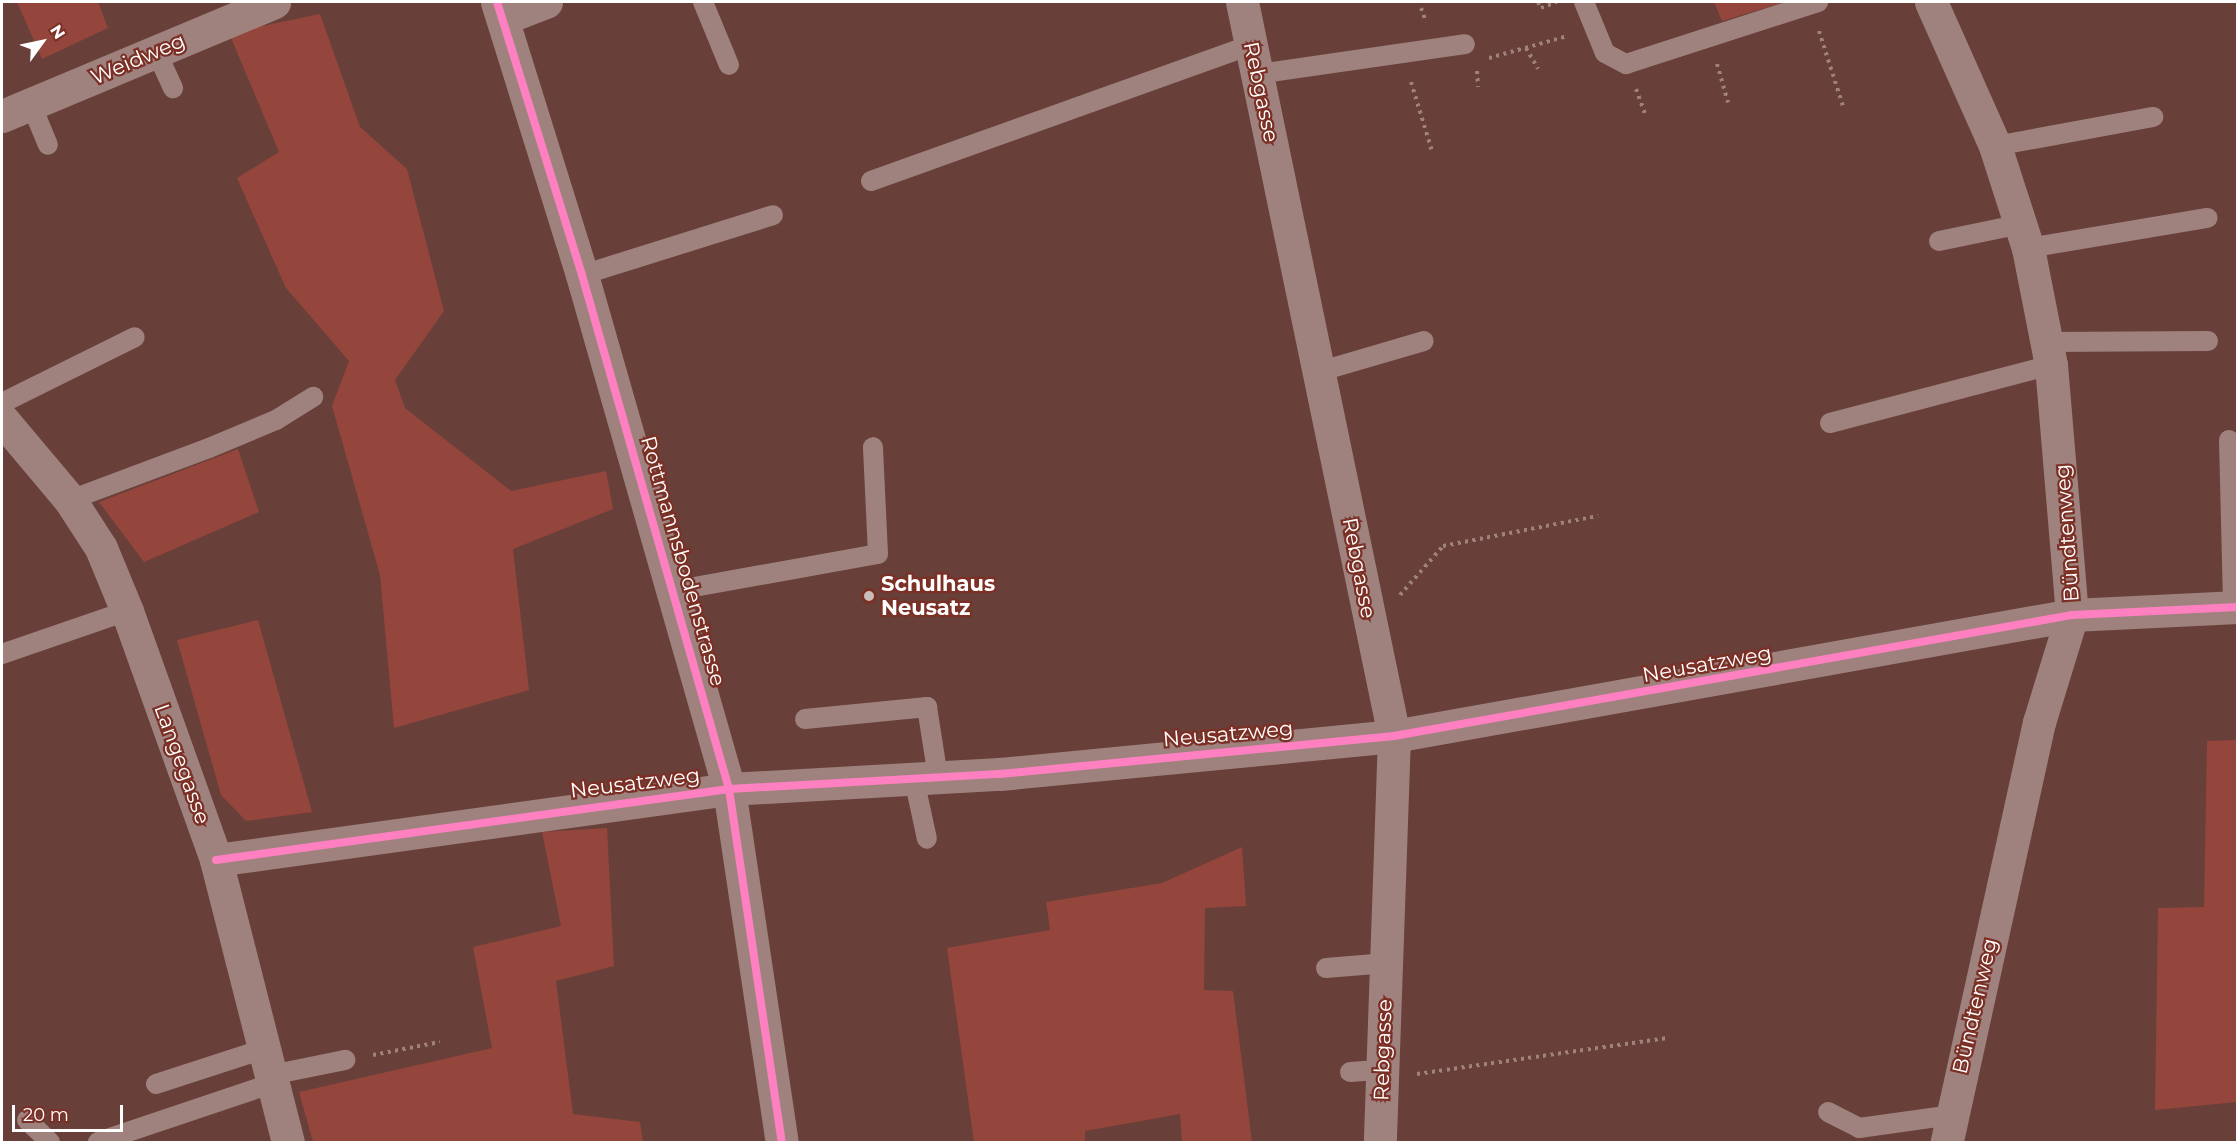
<!DOCTYPE html>
<html>
<head>
<meta charset="utf-8">
<style>
  body { margin:0 }
  #map { position:relative; width:2239px; height:1144px; overflow:hidden; background:#683f39; font-family:Montserrat,sans-serif }
  div>[style] { position:absolute }
  [style*='--x'] { left:calc(var(--x)*1px); top:calc(var(--y)*1px); width:calc(var(--w)*1px); rotate:calc(var(--a)*1deg) }
  .green>* { inset:0; background:#94463c }
  .path>* { height:4px; margin-top:-2px; transform-origin:0; background:repeating-linear-gradient(90deg,#9f827d 0 3px,transparent 0 7.5px) }
  .lane>* { height:20px; margin:-10px; padding:0 10px; transform-origin:10px; border-radius:10px; background:#9f827d }
  .street>* { height:33px; margin:-16.5px; padding:0 16.5px; transform-origin:16.5px; border-radius:16.5px; background:#9f827d }
  .cycleway>* { height:8px; margin:-4px; padding:0 4px; transform-origin:4px; border-radius:4px; background:#ff80c0 }
  .dots>* { width:16px; height:16px; translate:-50% -50%; box-sizing:border-box; border:3px solid #7c3025; border-radius:50% }
  span { translate:-50% -50%; white-space:nowrap; text-align:center; line-height:1.15; -webkit-text-stroke:4.5px #7c3025; paint-order:stroke }
  .street-label { font-size:21px; color:#fff }
  .poi-label { font-size:21px; color:#fff; font-weight:700 }
  .left { translate:0 -50%; text-align:left }
  .frame { position:absolute; inset:0; border:3px solid #fff; pointer-events:none }
  .north { position:absolute; left:12px; top:12px; width:60px; height:60px; -webkit-text-stroke:4px #7c3025; paint-order:stroke; rotate:57deg; font-size:16px; font-weight:700; line-height:24px; text-align:center; color:#fff }
  .north::after { content:''; display:block; margin:auto; width:21px; height:27px; background:#fff; clip-path:polygon(50% 0,100% 100%,50% 72%,0 100%) }
  .scale { position:absolute; left:12px; top:1105px; width:111px; height:27px; box-sizing:border-box; border:3px solid #fff; border-top:0; padding-left:8px; font-size:18px; line-height:21px; white-space:nowrap; color:#fff; -webkit-text-stroke:4px #7c3025; paint-order:stroke }
</style>
</head>
<body>
<div id="map">
  <div class="green">
    <i style="clip-path:polygon(17px 2px,98px 2px,108px 28px,42px 59px)"></i>
    <i style="clip-path:polygon(1714px 2px,1785px 2px,1722px 21px)"></i>
    <i style="clip-path:polygon(320px 14px,360px 127px,407px 169px,444px 311px,395px 380px,405px 408px,511px 491px,606px 471px,613px 509px,513px 549px,529px 690px,394px 728px,380px 575px,332px 406px,349px 361px,286px 288px,237px 178px,279px 152px,229px 33px)"></i>
    <i style="clip-path:polygon(238px 449px,259px 512px,144px 562px,99px 502px)"></i>
    <i style="clip-path:polygon(258px 620px,312px 812px,246px 821px,221px 795px,177px 640px)"></i>
    <i style="clip-path:polygon(2237px 740px,2237px 1102px,2155px 1110px,2158px 908px,2204px 907px,2207px 741px)"></i>
    <i style="clip-path:polygon(607px 828px,614px 966px,556px 981px,573px 1114px,640px 1122px,643px 1142px,313px 1142px,299px 1092px,492px 1048px,473px 947px,561px 926px,542px 832px)"></i>
    <i style="clip-path:polygon(1242px 847px,1246px 906px,1205px 908px,1204px 990px,1233px 991px,1252px 1142px,1182px 1142px,1180px 1114px,1085px 1131px,1085px 1142px,974px 1142px,947px 948px,1050px 930px,1046px 902px,1162px 883px)"></i>
  </div>
  <div class="path">
    <i style="--x:1538;--y:2;--w:7;--a:63"></i>
    <i style="--x:1541;--y:8;--w:17;--a:-21"></i>
    <i style="--x:1421;--y:8;--w:15;--a:70"></i>
    <i style="--x:1819;--y:31;--w:79;--a:72.3"></i>
    <i style="--x:1526;--y:48;--w:24;--a:60"></i>
    <i style="--x:1489;--y:58;--w:82;--a:-15.6"></i>
    <i style="--x:1717;--y:64;--w:40;--a:74"></i>
    <i style="--x:1477;--y:71;--w:16;--a:86"></i>
    <i style="--x:1411;--y:82;--w:72;--a:73.1"></i>
    <i style="--x:1636;--y:89;--w:27;--a:70"></i>
    <i style="--x:1400;--y:595;--w:65;--a:-48.7"></i>
    <i style="--x:1443;--y:546;--w:158;--a:-11"></i>
    <i style="--x:373;--y:1055;--w:68;--a:-11"></i>
    <i style="--x:1417;--y:1074;--w:253;--a:-8.2"></i>
  </div>
  <div class="lane">
    <i style="--x:703;--y:2;--w:68;--a:67.6"></i>
    <i style="--x:1584;--y:2;--w:55;--a:67.6"></i>
    <i style="--x:1605;--y:53;--w:24;--a:28"></i>
    <i style="--x:1626;--y:64;--w:202;--a:-17.9"></i>
    <i style="--x:156;--y:51;--w:41;--a:65.3"></i>
    <i style="--x:1258;--y:74;--w:209;--a:-8.2"></i>
    <i style="--x:31;--y:104;--w:44;--a:67.5"></i>
    <i style="--x:1995;--y:146;--w:161;--a:-10.4"></i>
    <i style="--x:871;--y:181;--w:403;--a:-19.7"></i>
    <i style="--x:1939;--y:241;--w:84;--a:-11.7"></i>
    <i style="--x:2028;--y:248;--w:182;--a:-9.5"></i>
    <i style="--x:582;--y:275;--w:200;--a:-17.4"></i>
    <i style="--x:2047;--y:342;--w:161;--a:-0.4"></i>
    <i style="--x:1318;--y:372;--w:110;--a:-16.3"></i>
    <i style="--x:2;--y:403;--w:148;--a:-26.4"></i>
    <i style="--x:1830;--y:423;--w:228;--a:-14.7"></i>
    <i style="--x:2229;--y:440;--w:167;--a:88.6"></i>
    <i style="--x:70;--y:500;--w:148;--a:-20.5"></i>
    <i style="--x:209;--y:448;--w:73;--a:-22.7"></i>
    <i style="--x:276;--y:420;--w:44;--a:-31.9"></i>
    <i style="--x:672;--y:591;--w:209;--a:-10.2"></i>
    <i style="--x:878;--y:554;--w:107;--a:-92.7"></i>
    <i style="--x:2;--y:654;--w:132;--a:-19"></i>
    <i style="--x:805;--y:719;--w:123;--a:-5.6"></i>
    <i style="--x:927;--y:707;--w:71;--a:81.1"></i>
    <i style="--x:914;--y:779;--w:61;--a:77.8"></i>
    <i style="--x:1326;--y:968;--w:61;--a:-4.7"></i>
    <i style="--x:1350;--y:1072;--w:31;--a:-4"></i>
    <i style="--x:271;--y:1075;--w:76;--a:-11.5"></i>
    <i style="--x:156;--y:1084;--w:114;--a:-18"></i>
    <i style="--x:1828;--y:1112;--w:35;--a:27"></i>
    <i style="--x:1859;--y:1128;--w:93;--a:-8"></i>
    <i style="--x:27;--y:1120;--w:32;--a:44"></i>
    <i style="--x:98;--y:1142;--w:185;--a:-18.6"></i>
  </div>
  <div class="street">
    <i style="--x:497;--y:2;--w:286;--a:72.7"></i>
    <i style="--x:582;--y:275;--w:535;--a:74.04"></i>
    <i style="--x:729;--y:789;--w:357;--a:81.5"></i>
    <i style="--x:1242;--y:2;--w:750;--a:78.3"></i>
    <i style="--x:1394;--y:736;--w:406;--a:92"></i>
    <i style="--x:1931;--y:2;--w:158;--a:66"></i>
    <i style="--x:1995;--y:146;--w:107;--a:72.1"></i>
    <i style="--x:2028;--y:248;--w:119;--a:78.9"></i>
    <i style="--x:2051;--y:365;--w:251;--a:85.2"></i>
    <i style="--x:2072;--y:615;--w:112;--a:107.1"></i>
    <i style="--x:2039;--y:722;--w:430;--a:102.4"></i>
    <i style="--x:504;--y:18;--w:45;--a:-20.9"></i>
    <i style="--x:2;--y:116;--w:295;--a:-22.7"></i>
    <i style="--x:2;--y:419;--w:106;--a:50"></i>
    <i style="--x:70;--y:500;--w:57;--a:57.1"></i>
    <i style="--x:101;--y:548;--w:68;--a:67.6"></i>
    <i style="--x:127;--y:611;--w:264;--a:70.3"></i>
    <i style="--x:216;--y:860;--w:291;--a:75.7"></i>
    <i style="--x:216;--y:860;--w:518;--a:-7.88"></i>
    <i style="--x:729;--y:789;--w:271;--a:-3.2"></i>
    <i style="--x:1000;--y:774;--w:396;--a:-5.5"></i>
    <i style="--x:1394;--y:736;--w:689;--a:-10.12"></i>
    <i style="--x:2072;--y:615;--w:166;--a:-2.8"></i>
  </div>
  <div class="cycleway">
    <i style="--x:497;--y:2;--w:286;--a:72.7"></i>
    <i style="--x:582;--y:275;--w:535;--a:74.04"></i>
    <i style="--x:729;--y:789;--w:357;--a:81.5"></i>
    <i style="--x:216;--y:860;--w:518;--a:-7.88"></i>
    <i style="--x:729;--y:789;--w:271;--a:-3.2"></i>
    <i style="--x:1000;--y:774;--w:396;--a:-5.5"></i>
    <i style="--x:1394;--y:736;--w:689;--a:-10.12"></i>
    <i style="--x:2072;--y:615;--w:166;--a:-2.8"></i>
  </div>
  <div class="dots">
    <i style="left:869px;top:596px;background:#cabcba"></i>
  </div>
  <div class="street-label">
    <span style="left:138px;top:59px;rotate:-23deg">Weidweg</span>
    <span style="left:1261px;top:92px;rotate:78deg">Rebgasse</span>
    <span style="left:2067px;top:533px;rotate:-94deg">Bündtenweg</span>
    <span style="left:683px;top:561px;rotate:74deg">Rottmannsbodenstrasse</span>
    <span style="left:1359px;top:568px;rotate:79deg">Rebgasse</span>
    <span style="left:1707px;top:664px;rotate:-10deg">Neusatzweg</span>
    <span style="left:1228px;top:734px;rotate:-5deg">Neusatzweg</span>
    <span style="left:182px;top:764px;rotate:70deg">Langegasse</span>
    <span style="left:635px;top:783px;rotate:-7deg">Neusatzweg</span>
    <span style="left:1975px;top:1006px;rotate:-77deg">Bündtenweg</span>
    <span style="left:1383px;top:1050px;rotate:-88deg">Rebgasse</span>
  </div>
  <div class="poi-label">
    <span class="left" style="left:881px;top:596px">Schulhaus<br>Neusatz</span>
  </div>
  <div class="frame"></div>
  <div class="north">N</div>
  <div class="scale">20 m</div>
</div>
</body>
</html>
